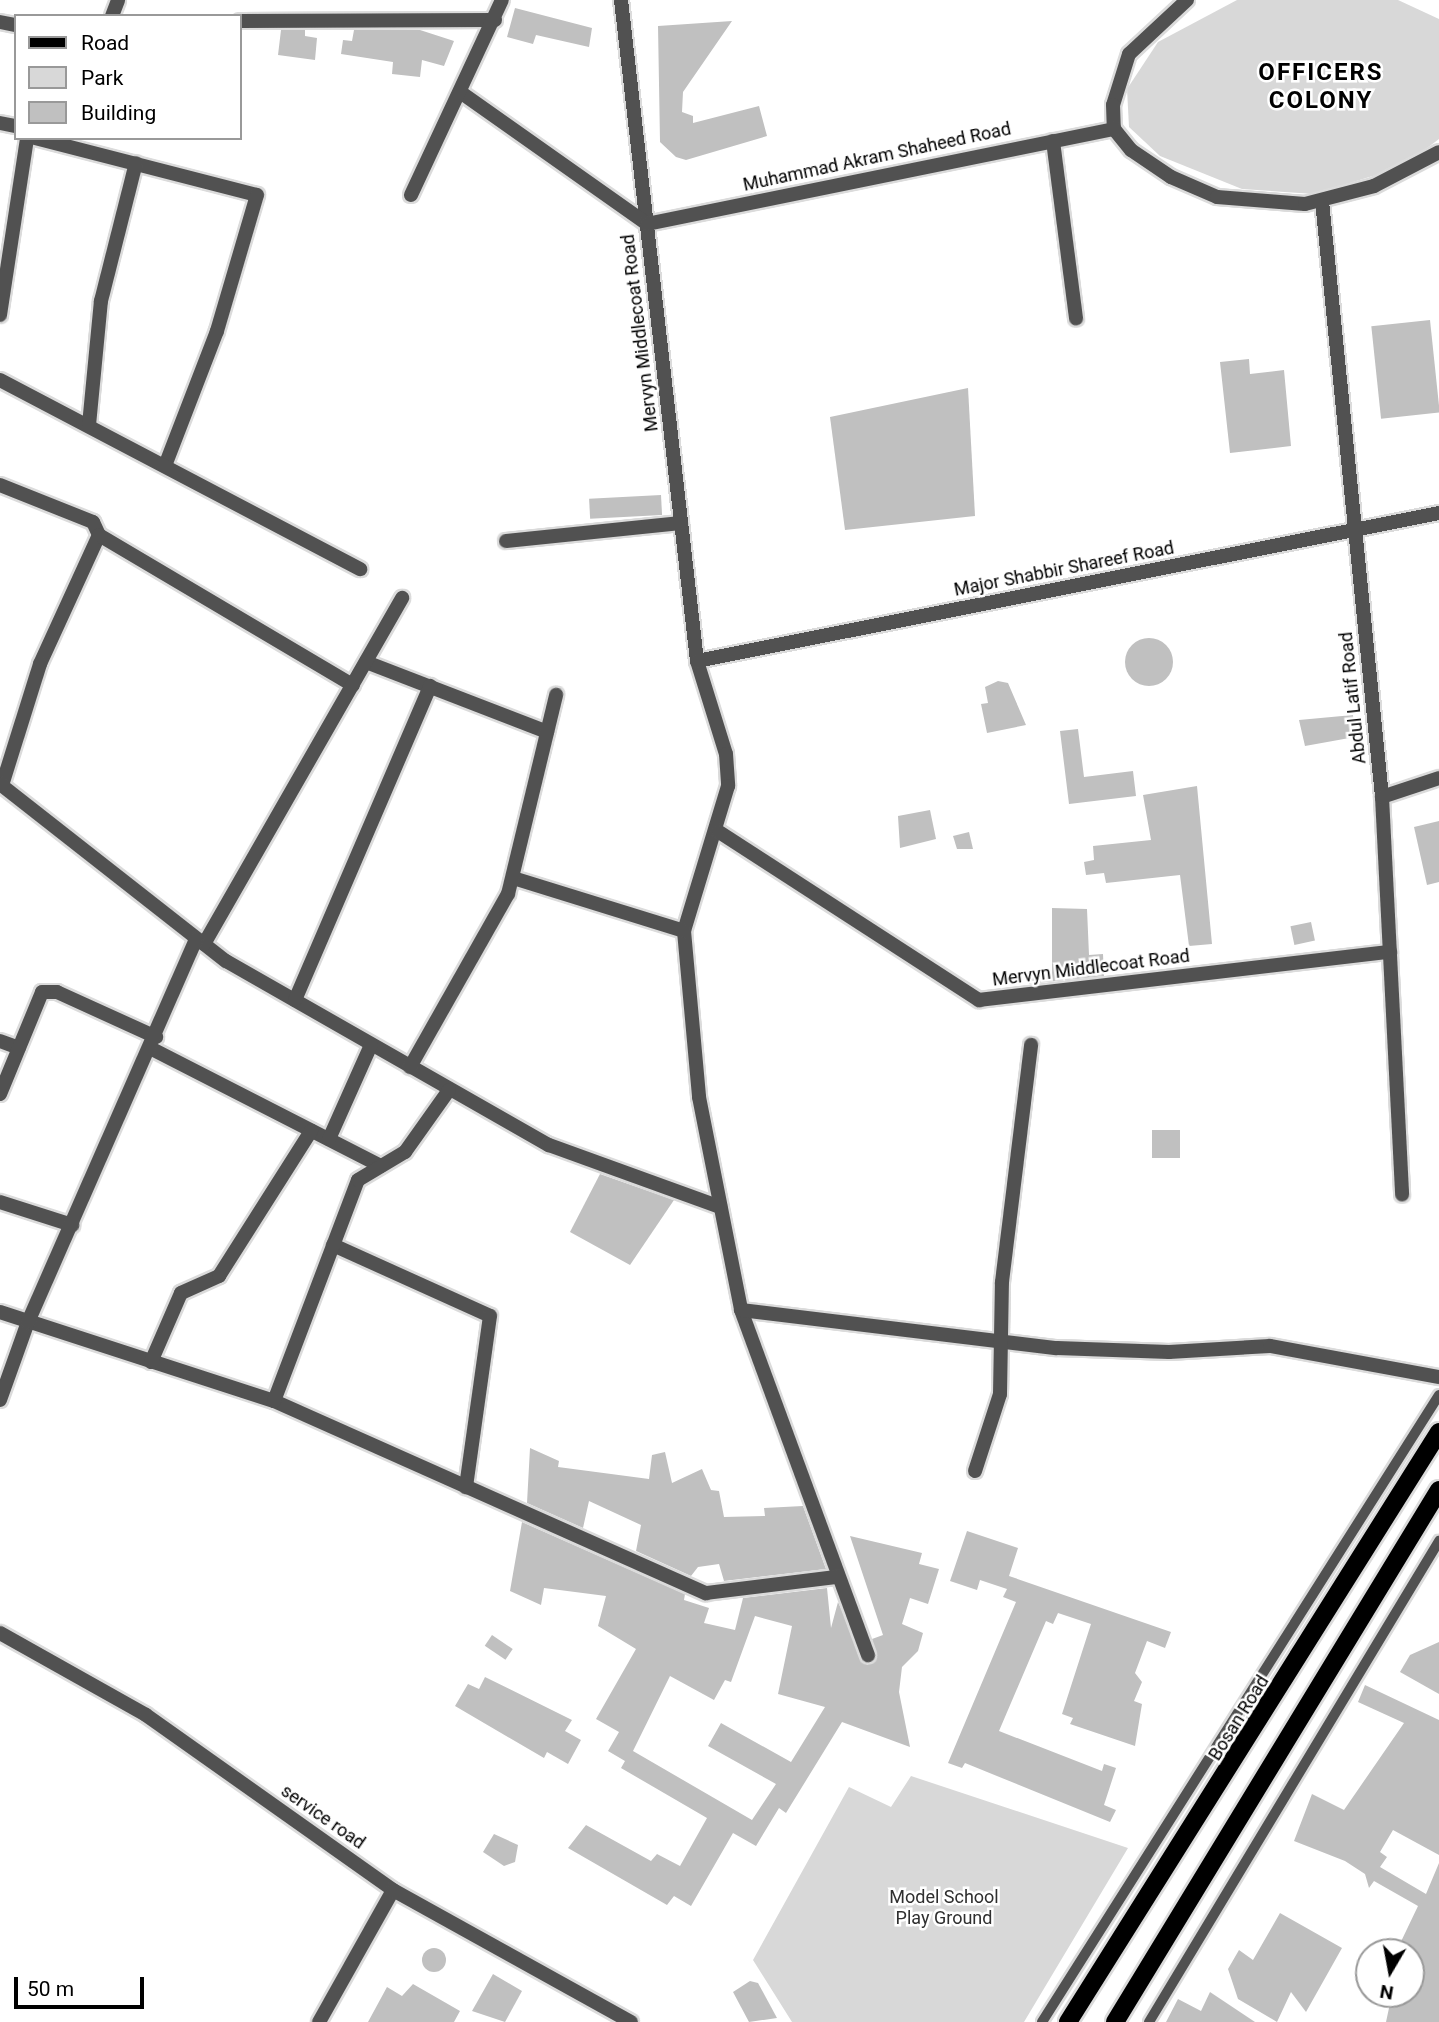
<!DOCTYPE html>
<html>
<head>
<meta charset="utf-8">
<style>
  body { margin:0 }
  #map { position:relative; width:1439px; height:2022px; overflow:hidden; background:#fff; font-family:Roboto,sans-serif }
  div>[style] { position:absolute }
  [style*='--x'] { left:calc(var(--x)*1px); top:calc(var(--y)*1px); width:calc(var(--w)*1px); rotate:calc(var(--a)*1deg) }
  .green>* { inset:0; background:#d8d8d8 }
  .building>* { inset:0; background:#c0c0c0; transform-origin:0 0 }
  .round { border-radius:50% }
  .roads { filter:drop-shadow(2px 0 #dbdbdb) drop-shadow(-2px 0 #dbdbdb) drop-shadow(0 2px #dbdbdb) drop-shadow(0 -2px #dbdbdb) }
  .service>* { height:10px; margin:-5px; padding:0 5px; transform-origin:5px; border-radius:5px; background:#515151 }
  .minor>* { height:14px; margin:-7px; padding:0 7px; transform-origin:7px; border-radius:7px; background:#515151 }
  .tertiary>* { height:14px; margin:-7px; padding:0 7px; transform-origin:7px; border-radius:7px; background:#515151 }
  .primary>* { height:18px; margin:-9px; padding:0 9px; transform-origin:9px; border-radius:9px; background:#000 }
  span { translate:-50% -50%; white-space:nowrap; text-align:center; line-height:1.15; -webkit-text-stroke:5px #fff; paint-order:stroke }
  .street-label { font-size:18px; color:#000 }
  .park-label { font-size:18px; color:#2f2f2f }
  .district-label { font-size:24px; color:#000; font-weight:700; letter-spacing:2px }
  .legend { position:absolute; left:14px; top:14px; width:228px; height:126px; box-sizing:border-box; background:#fff; border:2px solid #999; margin:0; padding:9px 12px; list-style:none; font-size:21px; color:#000 }
  .legend li { display:flex; align-items:center; gap:14px; height:35px }
  .legend b { width:35px; border:2px solid #999 }
  .north { position:absolute; left:1355px; top:1938px; width:70px; height:70px; box-sizing:border-box; background:#fff; border:2px solid #999; border-radius:50%; rotate:190deg; font-size:19px; font-weight:700; line-height:28px; text-align:center; color:#000 }
  .north::after { content:''; display:block; margin:auto; width:24px; height:32px; background:#000; clip-path:polygon(50% 0,100% 100%,50% 72%,0 100%) }
  .scale { position:absolute; left:14px; top:1977px; width:130px; height:32px; box-sizing:border-box; border:4px solid #000; border-top:0; padding-left:9px; font-size:21px; line-height:24px; white-space:nowrap; color:#000; -webkit-text-stroke:5px #fff; paint-order:stroke }
</style>
</head>
<body>
<div id="map">
  <div class="green">
    <i style="clip-path:polygon(1237px 0,1398px 0,1439px 19px,1439px 139px,1402px 167px,1314px 194px,1242px 189px,1160px 156px,1129px 127px,1127px 89px,1158px 42px)"></i>
    <i style="clip-path:polygon(911px 1776px,1128px 1848px,1024px 2022px,792px 2022px,753px 1960px,849px 1787px,891px 1807px)"></i>
  </div>
  <div class="building">
    <i style="clip-path:polygon(515px 8px,592px 28px,589px 47px,536px 35px,533px 44px,507px 37px)"></i>
    <i style="clip-path:polygon(732px 21px,683px 92px,682px 112px,693px 116px,693px 123px,759px 106px,767px 136px,686px 160px,676px 157px,660px 142px,658px 26px)"></i>
    <i style="clip-path:polygon(281px 30px,305px 30px,305px 36px,317px 38px,315px 60px,278px 55px)"></i>
    <i style="clip-path:polygon(354px 30px,420px 30px,454px 41px,444px 66px,422px 60px,420px 77px,392px 74px,393px 62px,341px 54px,343px 40px,352px 41px)"></i>
    <i style="left:1430px;top:320px;width:93px;height:59px;rotate:84deg"></i>
    <i style="clip-path:polygon(1249px 359px,1250px 374px,1284px 370px,1291px 446px,1230px 453px,1220px 362px)"></i>
    <i style="clip-path:polygon(968px 388px,975px 516px,845px 530px,830px 417px)"></i>
    <i style="left:661px;top:495px;width:20px;height:72px;rotate:87deg"></i>
    <i class="round" style="left:1125px;top:638px;width:48px;height:48px"></i>
    <i style="clip-path:polygon(998px 681px,1008px 683px,1026px 725px,987px 733px,981px 704px,988px 703px,985px 687px)"></i>
    <i style="clip-path:polygon(1353px 715px,1355px 737px,1305px 746px,1299px 720px)"></i>
    <i style="clip-path:polygon(1078px 729px,1084px 777px,1133px 771px,1136px 796px,1069px 804px,1060px 731px)"></i>
    <i style="clip-path:polygon(1197px 786px,1212px 944px,1189px 946px,1180px 875px,1106px 883px,1104px 873px,1086px 875px,1084px 862px,1094px 860px,1093px 846px,1151px 840px,1143px 795px)"></i>
    <i style="clip-path:polygon(930px 810px,936px 839px,900px 848px,898px 816px)"></i>
    <i style="clip-path:polygon(1439px 821px,1439px 882px,1427px 885px,1414px 827px)"></i>
    <i style="clip-path:polygon(969px 832px,973px 849px,957px 849px,953px 836px)"></i>
    <i style="clip-path:polygon(1052px 908px,1087px 909px,1089px 955px,1103px 954px,1104px 976px,1029px 984px,1030px 975px,1052px 975px)"></i>
    <i style="left:1311px;top:922px;width:19px;height:21px;rotate:78deg"></i>
    <i style="left:1152px;top:1130px;width:28px;height:28px"></i>
    <i style="clip-path:polygon(600px 1174px,674px 1200px,630px 1265px,570px 1232px)"></i>
    <i style="clip-path:polygon(530px 1448px,559px 1461px,558px 1467px,649px 1479px,652px 1455px,665px 1452px,672px 1483px,702px 1469px,711px 1490px,719px 1491px,724px 1517px,765px 1516px,764px 1508px,803px 1506px,826px 1569px,724px 1581px,719px 1564px,698px 1567px,691px 1576px,636px 1551px,641px 1525px,589px 1501px,583px 1528px,527px 1503px)"></i>
    <i style="clip-path:polygon(evenodd,522px 1522px,685px 1594px,684px 1600px,709px 1608px,704px 1623px,735px 1630px,743px 1598px,827px 1588px,831px 1628px,838px 1602px,867px 1665px,877px 1657px,872px 1639px,883px 1635px,850px 1536px,922px 1553px,919px 1564px,939px 1569px,928px 1604px,910px 1598px,902px 1624px,923px 1633px,918px 1651px,902px 1667px,899px 1692px,910px 1747px,842px 1722px,786px 1813px,779px 1808px,756px 1846px,733px 1833px,691px 1906px,674px 1896px,667px 1905px,568px 1848px,586px 1825px,651px 1861px,657px 1854px,680px 1866px,707px 1818px,621px 1768px,625px 1761px,608px 1751px,619px 1732px,596px 1719px,636px 1649px,598px 1626px,606px 1596px,544px 1588px,541px 1605px,510px 1591px,522px 1522px,755px 1616px,792px 1626px,778px 1694px,825px 1707px,791px 1762px,721px 1723px,708px 1746px,776px 1784px,752px 1820px,633px 1751px,670px 1676px,714px 1700px,725px 1680px,731px 1682px,755px 1616px)"></i>
    <i style="clip-path:polygon(967px 1531px,1018px 1548px,1009px 1576px,1171px 1632px,1165px 1648px,1147px 1641px,1135px 1673px,1142px 1682px,1134px 1701px,1142px 1704px,1135px 1746px,1070px 1724px,1073px 1718px,1062px 1714px,1091px 1624px,1058px 1613px,1053px 1624px,1046px 1621px,999px 1731px,1102px 1771px,1104px 1764px,1116px 1768px,1104px 1805px,1116px 1810px,1110px 1822px,965px 1763px,962px 1768px,948px 1763px,1016px 1602px,1003px 1597px,1007px 1589px,980px 1580px,977px 1590px,950px 1581px)"></i>
    <i style="left:492px;top:1635px;width:25px;height:13px;rotate:34deg"></i>
    <i style="clip-path:polygon(1439px 1642px,1439px 1694px,1400px 1672px,1410px 1655px)"></i>
    <i style="clip-path:polygon(485px 1677px,572px 1720px,565px 1731px,581px 1740px,568px 1764px,547px 1752px,544px 1758px,455px 1706px,468px 1684px,479px 1689px)"></i>
    <i style="clip-path:polygon(1365px 1685px,1439px 1720px,1439px 1855px,1393px 1830px,1380px 1852px,1387px 1857px,1380px 1867px,1426px 1894px,1439px 1863px,1439px 2022px,1386px 2022px,1392px 1994px,1411px 1994px,1411px 1952px,1396px 1952px,1418px 1906px,1374px 1881px,1369px 1888px,1365px 1874px,1345px 1861px,1294px 1841px,1312px 1794px,1344px 1810px,1404px 1723px,1358px 1702px)"></i>
    <i style="clip-path:polygon(494px 1834px,518px 1845px,515px 1862px,504px 1866px,483px 1852px)"></i>
    <i style="clip-path:polygon(1280px 1913px,1342px 1948px,1306px 2012px,1291px 1992px,1277px 2022px,1238px 1999px,1228px 1969px,1239px 1950px,1253px 1960px)"></i>
    <i class="round" style="left:422px;top:1948px;width:24px;height:24px"></i>
    <i style="clip-path:polygon(493px 1974px,522px 1991px,505px 2022px,472px 2011px)"></i>
    <i style="clip-path:polygon(750px 1981px,758px 1983px,777px 2018px,749px 2022px,733px 1992px)"></i>
    <i style="clip-path:polygon(413px 1984px,460px 2011px,454px 2022px,368px 2022px,387px 1987px,402px 1996px)"></i>
    <i style="clip-path:polygon(1210px 1992px,1255px 2022px,1166px 2022px,1178px 1999px,1201px 2011px)"></i>
  </div>
  <div class="roads">
    <div class="service">
      <i style="--x:1042;--y:2022;--w:742;--a:-57.66"></i>
      <i style="--x:1149;--y:2022;--w:562;--a:-58.91"></i>
    </div>
    <div class="minor">
      <i style="--x:621;--y:0;--w:665;--a:83.44"></i>
      <i style="--x:697;--y:661;--w:97;--a:72.7"></i>
      <i style="--x:726;--y:754;--w:32;--a:86"></i>
      <i style="--x:728;--y:786;--w:152;--a:106.9"></i>
      <i style="--x:684;--y:931;--w:167;--a:84.8"></i>
      <i style="--x:699;--y:1097;--w:217;--a:78.8"></i>
      <i style="--x:741;--y:1310;--w:368;--a:69.8"></i>
      <i style="--x:1187;--y:0;--w:79;--a:137"></i>
      <i style="--x:1129;--y:54;--w:53;--a:107.4"></i>
      <i style="--x:1113;--y:105;--w:24;--a:88"></i>
      <i style="--x:1114;--y:129;--w:27;--a:51"></i>
      <i style="--x:1131;--y:150;--w:48;--a:34"></i>
      <i style="--x:1171;--y:177;--w:50;--a:23.5"></i>
      <i style="--x:1217;--y:197;--w:88;--a:4.5"></i>
      <i style="--x:1305;--y:204;--w:71;--a:-14.6"></i>
      <i style="--x:1374;--y:186;--w:73;--a:-27.6"></i>
      <i style="--x:112;--y:16;--w:17;--a:-69"></i>
      <i style="--x:240;--y:21;--w:255;--a:-0.2"></i>
      <i style="--x:0;--y:22;--w:16;--a:11"></i>
      <i style="--x:463;--y:94;--w:225;--a:35.2"></i>
      <i style="--x:647;--y:224;--w:477;--a:-11.5"></i>
      <i style="--x:0;--y:123;--w:16;--a:11"></i>
      <i style="--x:35;--y:138;--w:229;--a:14.4"></i>
      <i style="--x:257;--y:195;--w:142;--a:106.4"></i>
      <i style="--x:217;--y:331;--w:142;--a:111.1"></i>
      <i style="--x:1053;--y:141;--w:179;--a:82.6"></i>
      <i style="--x:411;--y:195;--w:215;--a:-65"></i>
      <i style="--x:1322;--y:201;--w:599;--a:84.25"></i>
      <i style="--x:1382;--y:797;--w:398;--a:87.1"></i>
      <i style="--x:0;--y:315;--w:179;--a:-81.3"></i>
      <i style="--x:0;--y:380;--w:407;--a:27.7"></i>
      <i style="--x:89;--y:425;--w:125;--a:-84.5"></i>
      <i style="--x:101;--y:301;--w:142;--a:-75.8"></i>
      <i style="--x:0;--y:485;--w:100;--a:21.7"></i>
      <i style="--x:93;--y:522;--w:14;--a:65"></i>
      <i style="--x:99;--y:535;--w:142;--a:114.6"></i>
      <i style="--x:40;--y:664;--w:127;--a:107.4"></i>
      <i style="--x:99;--y:535;--w:295;--a:30.6"></i>
      <i style="--x:506;--y:541;--w:176;--a:-5.9"></i>
      <i style="--x:697;--y:661;--w:757;--a:-11.28"></i>
      <i style="--x:366;--y:662;--w:194;--a:21.1"></i>
      <i style="--x:0;--y:784;--w:287;--a:38.1"></i>
      <i style="--x:226;--y:961;--w:372;--a:29.7"></i>
      <i style="--x:549;--y:1145;--w:182;--a:19.9"></i>
      <i style="--x:1382;--y:797;--w:60;--a:-18.4"></i>
      <i style="--x:719;--y:832;--w:310;--a:32.9"></i>
      <i style="--x:979;--y:1000;--w:414;--a:-6.7"></i>
      <i style="--x:513;--y:878;--w:179;--a:17.2"></i>
      <i style="--x:204;--y:944;--w:399;--a:-60.2"></i>
      <i style="--x:295;--y:1000;--w:342;--a:-66.7"></i>
      <i style="--x:0;--y:1041;--w:20;--a:20"></i>
      <i style="--x:152;--y:1049;--w:257;--a:27.1"></i>
      <i style="--x:410;--y:1067;--w:199;--a:-60.5"></i>
      <i style="--x:508;--y:894;--w:205;--a:-76.4"></i>
      <i style="--x:0;--y:1094;--w:110;--a:-67.6"></i>
      <i style="--x:42;--y:992;--w:15;--a:0"></i>
      <i style="--x:57;--y:992;--w:109;--a:24.4"></i>
      <i style="--x:329;--y:1139;--w:103;--a:-65.9"></i>
      <i style="--x:0;--y:1202;--w:76;--a:17.7"></i>
      <i style="--x:333;--y:1245;--w:172;--a:24.3"></i>
      <i style="--x:490;--y:1316;--w:173;--a:98"></i>
      <i style="--x:741;--y:1310;--w:318;--a:6.9"></i>
      <i style="--x:1057;--y:1348;--w:112;--a:2"></i>
      <i style="--x:1169;--y:1352;--w:101;--a:-3.4"></i>
      <i style="--x:1270;--y:1346;--w:172;--a:10.4"></i>
      <i style="--x:0;--y:1312;--w:288;--a:18"></i>
      <i style="--x:274;--y:1401;--w:473;--a:24"></i>
      <i style="--x:706;--y:1593;--w:132;--a:-7"></i>
      <i style="--x:151;--y:1362;--w:75;--a:-66.5"></i>
      <i style="--x:181;--y:1293;--w:42;--a:-24.1"></i>
      <i style="--x:219;--y:1276;--w:172;--a:-57.6"></i>
      <i style="--x:0;--y:1400;--w:83;--a:-70.3"></i>
      <i style="--x:28;--y:1322;--w:418;--a:-66.3"></i>
      <i style="--x:274;--y:1401;--w:236;--a:-69.2"></i>
      <i style="--x:358;--y:1180;--w:55;--a:-30.8"></i>
      <i style="--x:405;--y:1152;--w:76;--a:-54.6"></i>
      <i style="--x:975;--y:1471;--w:81;--a:-72"></i>
      <i style="--x:1000;--y:1394;--w:112;--a:-89"></i>
      <i style="--x:1002;--y:1282;--w:239;--a:-83"></i>
      <i style="--x:319;--y:2022;--w:151;--a:-60.7"></i>
    </div>
    <div class="tertiary">
      <i style="--x:0;--y:1633;--w:167;--a:29.3"></i>
      <i style="--x:146;--y:1715;--w:303;--a:35.3"></i>
      <i style="--x:393;--y:1890;--w:272;--a:29"></i>
    </div>
    <div class="primary">
      <i style="--x:1068;--y:2022;--w:697;--a:-57.84"></i>
      <i style="--x:1115;--y:2022;--w:623;--a:-58.66"></i>
    </div>
  </div>
  <div class="street-label">
    <span style="left:877px;top:157px;rotate:-12deg">Muhammad Akram Shaheed Road</span>
    <span style="left:640px;top:333px;rotate:-97deg">Mervyn Middlecoat Road</span>
    <span style="left:1064px;top:569px;rotate:-11deg">Major Shabbir Shareef Road</span>
    <span style="left:1353px;top:698px;rotate:-96deg">Abdul Latif Road</span>
    <span style="left:1091px;top:968px;rotate:-7deg">Mervyn Middlecoat Road</span>
    <span style="left:1239px;top:1718px;rotate:-58deg">Bosan Road</span>
    <span style="left:323px;top:1817px;rotate:35deg">service road</span>
  </div>
  <div class="park-label">
    <span style="left:944px;top:1908px">Model School<br>Play Ground</span>
  </div>
  <div class="district-label">
    <span style="left:1321px;top:87px">OFFICERS<br>COLONY</span>
  </div>
  <ul class="legend">
  <li><b style="height:9px;background:#000"></b>Road</li>
  <li><b style="height:19px;background:#d8d8d8"></b>Park</li>
  <li><b style="height:19px;background:#c0c0c0"></b>Building</li>
  </ul>
  <div class="north">N</div>
  <div class="scale">50 m</div>
</div>
</body>
</html>
